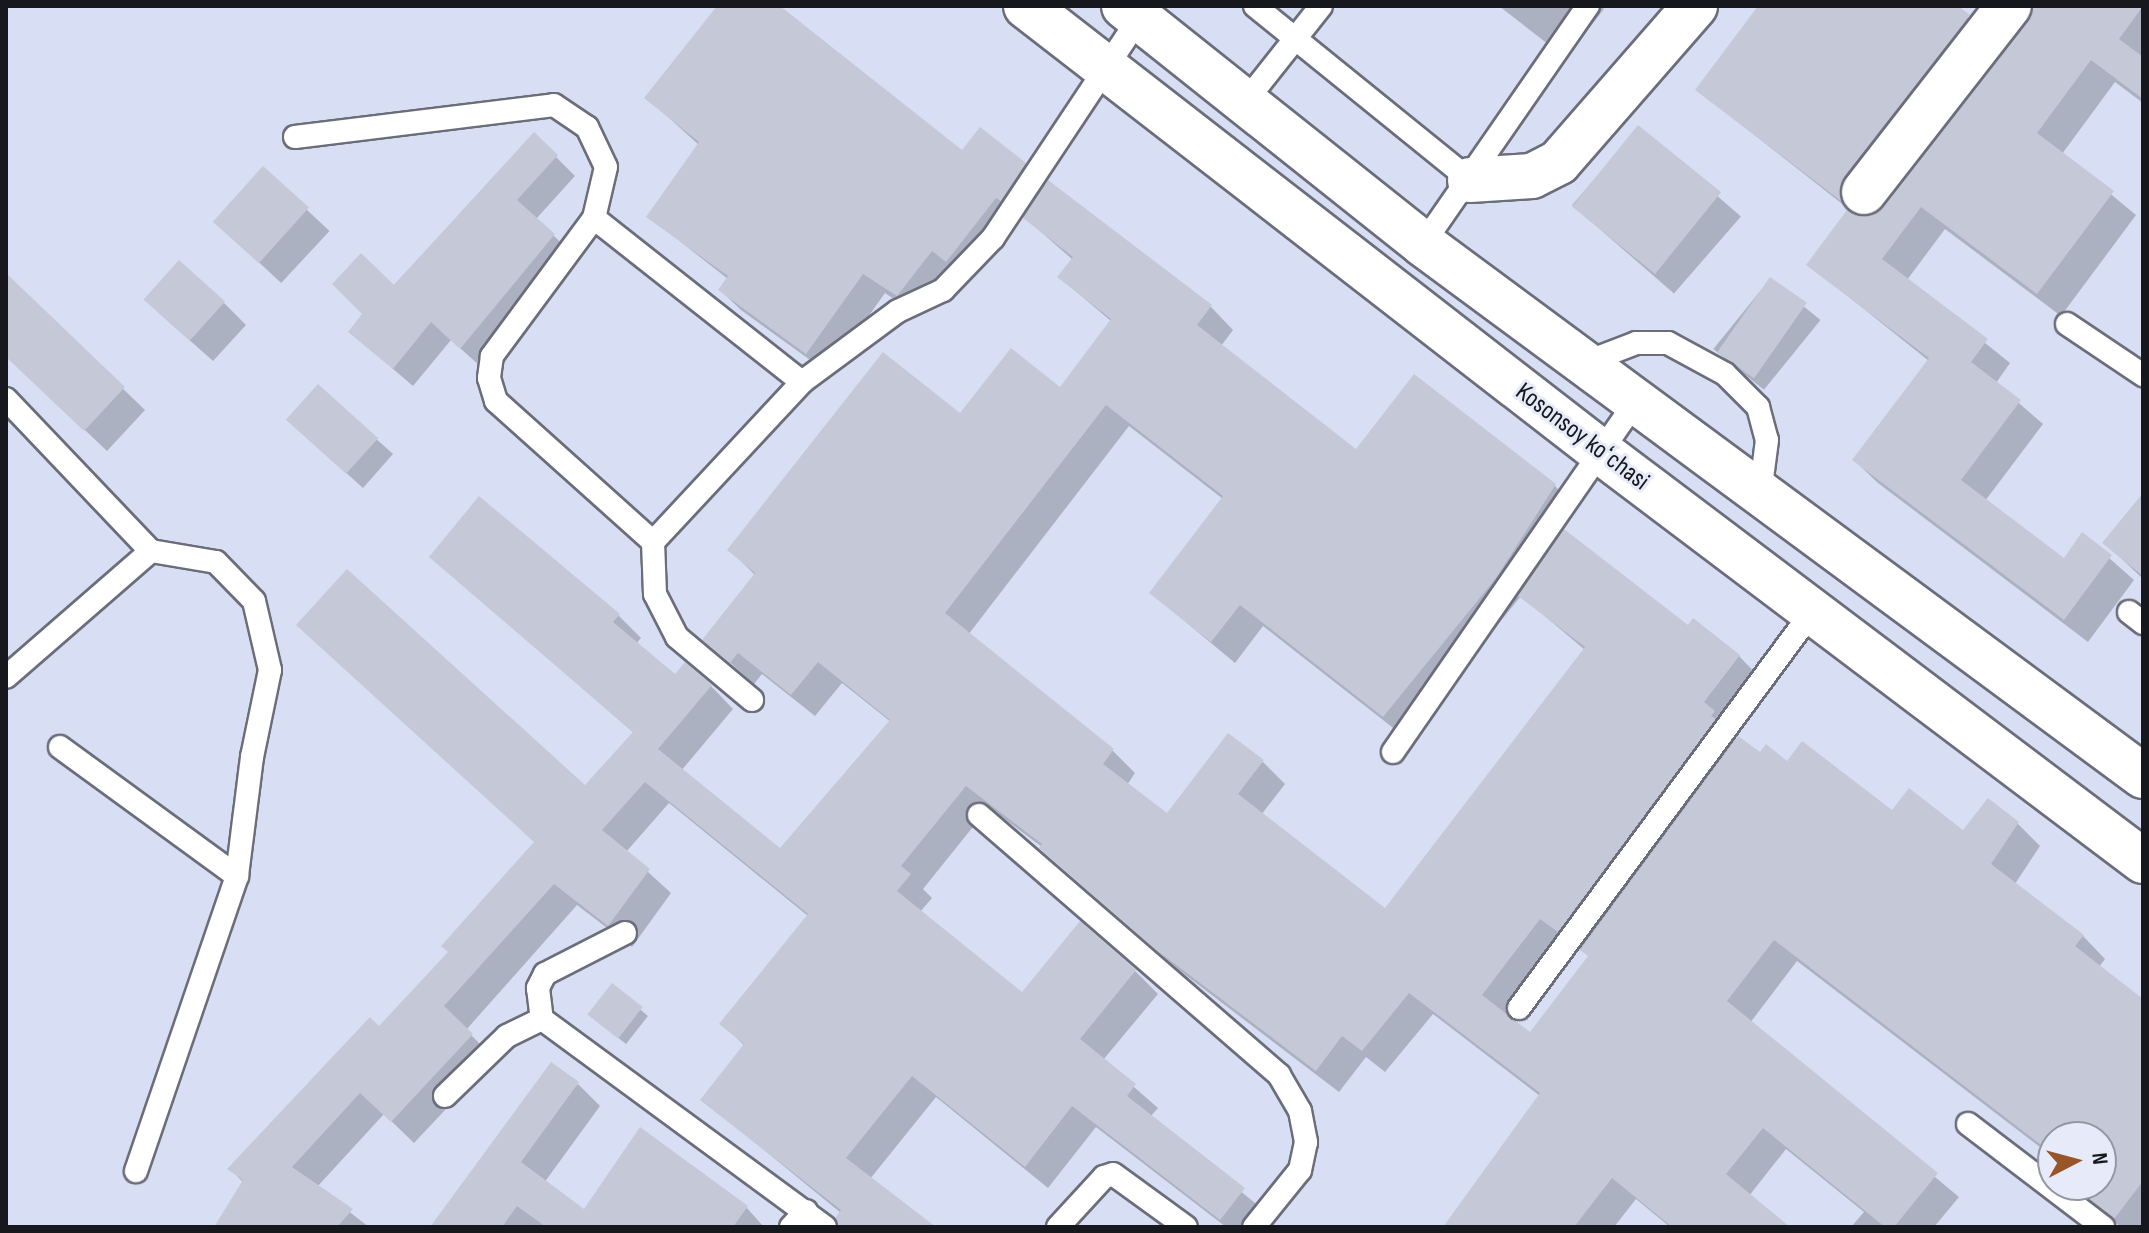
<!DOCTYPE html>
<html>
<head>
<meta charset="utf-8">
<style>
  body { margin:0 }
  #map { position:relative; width:2149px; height:1233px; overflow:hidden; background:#e7ebf9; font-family:"Sofia Sans Condensed",sans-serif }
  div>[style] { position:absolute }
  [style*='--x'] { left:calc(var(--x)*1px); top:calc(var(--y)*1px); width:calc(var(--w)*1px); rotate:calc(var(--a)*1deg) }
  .built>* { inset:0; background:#d8def3 }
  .shadow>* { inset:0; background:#0003; transform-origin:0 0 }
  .building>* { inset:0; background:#c5c9d7; transform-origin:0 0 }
  .roads { filter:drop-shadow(2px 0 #6b6e7a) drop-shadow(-2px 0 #6b6e7a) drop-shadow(0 2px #6b6e7a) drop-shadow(0 -2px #6b6e7a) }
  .service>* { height:22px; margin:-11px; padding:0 11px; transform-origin:11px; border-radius:11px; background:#fff }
  .minor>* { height:44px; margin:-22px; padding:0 22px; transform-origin:22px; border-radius:22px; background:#fff }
  .tertiary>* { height:44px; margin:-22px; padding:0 22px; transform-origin:22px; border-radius:22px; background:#fff }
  span { translate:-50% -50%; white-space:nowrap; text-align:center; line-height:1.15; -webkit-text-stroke:6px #e7ebf9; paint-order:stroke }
  .street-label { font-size:26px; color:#16181d }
  .frame { position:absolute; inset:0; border:8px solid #16181d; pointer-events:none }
  .north { position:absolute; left:2037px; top:1121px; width:80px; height:80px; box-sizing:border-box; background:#e7ebf9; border:2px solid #9397a1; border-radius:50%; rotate:84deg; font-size:22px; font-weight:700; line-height:32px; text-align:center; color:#16181d }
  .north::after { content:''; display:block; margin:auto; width:28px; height:36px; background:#995428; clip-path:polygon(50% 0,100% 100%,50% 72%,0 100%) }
</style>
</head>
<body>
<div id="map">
  <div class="built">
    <i style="clip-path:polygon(evenodd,6px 6px,2143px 6px,2143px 1227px,6px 1227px,6px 6px,2053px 1137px,2101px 1137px,2101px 1185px,2053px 1185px,2053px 1137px)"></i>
  </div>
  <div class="shadow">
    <i style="clip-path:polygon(evenodd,719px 6px,777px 6px,963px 153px,1025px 164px,1046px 186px,1211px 307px,1233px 330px,1221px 346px,1356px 451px,1554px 485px,1577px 508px,1563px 530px,1688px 627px,1739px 656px,1761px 679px,1726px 724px,1736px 742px,1892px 813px,1964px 833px,2017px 823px,2040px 846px,2015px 884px,2083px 936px,2105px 959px,2099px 967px,2143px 1001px,2143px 1227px,2121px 1227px,2071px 1185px,2101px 1185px,2101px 1137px,2053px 1137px,2053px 1157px,1797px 961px,1750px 1023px,1959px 1197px,1934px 1227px,1851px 1227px,1864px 1212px,1786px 1149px,1749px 1196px,1787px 1227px,1670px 1227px,1636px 1199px,1614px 1227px,1445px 1227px,1540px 1096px,1433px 1014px,1385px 1072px,1366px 1057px,1339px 1092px,1179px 970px,1042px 847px,989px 807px,923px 889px,932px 898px,920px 912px,1022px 995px,1080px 924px,1135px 971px,1158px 994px,1103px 1060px,1158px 1108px,1150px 1117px,1266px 1212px,1255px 1227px,1226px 1227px,1096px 1127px,1048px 1188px,936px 1097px,870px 1179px,932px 1227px,847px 1227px,841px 1213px,703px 1100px,745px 1046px,722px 1024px,808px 916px,669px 803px,626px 852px,671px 893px,632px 947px,577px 905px,466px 1030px,494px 1058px,414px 1143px,384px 1114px,317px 1187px,369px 1227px,216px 1227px,244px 1183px,230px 1169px,379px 1029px,450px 952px,634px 733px,431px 557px,618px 615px,641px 638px,636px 644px,675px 677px,711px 686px,733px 709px,681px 771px,780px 851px,891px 722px,842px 683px,815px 716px,762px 674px,754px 684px,705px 640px,756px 576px,730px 550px,960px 416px,1060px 390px,1112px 322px,1059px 277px,1073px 260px,1024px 217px,1018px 217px,967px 281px,954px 270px,918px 315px,885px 293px,828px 373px,741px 310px,720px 290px,728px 279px,649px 217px,699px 145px,647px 98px,719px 6px,1129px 426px,1223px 499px,1151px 593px,1235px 663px,1263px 626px,1406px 738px,1521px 596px,1585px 650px,1385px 911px,1261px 815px,1285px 784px,1262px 761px,1168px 816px,1127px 785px,1135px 773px,1113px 751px,968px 635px,1129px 426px,719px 6px,1564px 940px,1590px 956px,1530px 1035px,1506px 1016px,1564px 940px)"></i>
    <i style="clip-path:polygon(1499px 6px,1601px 6px,1604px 9px,1566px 58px)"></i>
    <i style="clip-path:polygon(1760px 6px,1955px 6px,1988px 36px,1863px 196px,1860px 220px,1885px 209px,2038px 6px,2143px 6px,2143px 103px,2115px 82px,2062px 154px,2136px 215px,2061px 316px,1945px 229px,1907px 280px,2010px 363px,1996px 383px,2043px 424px,1985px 501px,2064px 561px,2083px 535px,2134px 580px,2088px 642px,1878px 483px,1854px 460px,1929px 361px,1809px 265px,1850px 210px,1697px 90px)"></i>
    <i style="left:1639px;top:128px;width:135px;height:102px;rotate:41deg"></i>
    <i style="clip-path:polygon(534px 135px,575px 176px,536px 219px,573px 254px,480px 366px,451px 340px,413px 386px,350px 332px)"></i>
    <i style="left:263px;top:169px;width:91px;height:71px;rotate:43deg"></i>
    <i style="clip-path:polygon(6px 276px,145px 410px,107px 451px,6px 355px)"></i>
    <i style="left:1770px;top:279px;width:65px;height:90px;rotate:39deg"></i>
    <i style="clip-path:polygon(224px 303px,246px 325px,213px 361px,168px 321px)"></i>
    <i style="clip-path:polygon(318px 387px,393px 454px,363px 488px,304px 435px)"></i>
    <i style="clip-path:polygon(2143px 496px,2143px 579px,2105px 543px)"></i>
    <i style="clip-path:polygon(612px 986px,648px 1016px,626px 1044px,597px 1021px)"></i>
    <i style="clip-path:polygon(578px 1084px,600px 1106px,544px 1183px,561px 1200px,541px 1227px,432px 1227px)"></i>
    <i style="clip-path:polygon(746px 1207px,764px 1227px,572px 1227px)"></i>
  </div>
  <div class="building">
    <i style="clip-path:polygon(717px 6px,780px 6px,962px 150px,980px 127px,1026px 163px,1001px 201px,996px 198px,946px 262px,932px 251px,897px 296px,863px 274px,806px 354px,718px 290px,728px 276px,646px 217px,699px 142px,644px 98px)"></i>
    <i style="clip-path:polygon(1758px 6px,1958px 6px,1970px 15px,1844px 177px,1841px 201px,1695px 90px)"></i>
    <i style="clip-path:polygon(2036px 6px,2143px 6px,2119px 39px,2143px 57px,2143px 99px,2091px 60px,2037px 133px,2114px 191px,2037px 294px,1921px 207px,1882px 259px,1988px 339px,1971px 362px,2021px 400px,1961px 480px,2064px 558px,2082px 532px,2112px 555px,2064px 620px,1852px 460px,1929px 358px,1806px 265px,1847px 210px,1861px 217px,1884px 207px)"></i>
    <i style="left:1638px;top:125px;width:107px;height:105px;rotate:39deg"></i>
    <i style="clip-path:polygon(534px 132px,558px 155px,517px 200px,555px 234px,460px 349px,431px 322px,393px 369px,348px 332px,362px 314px,332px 284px,361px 253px,394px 285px)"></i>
    <i style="left:263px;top:166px;width:62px;height:75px;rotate:42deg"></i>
    <i style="clip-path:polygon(1048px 180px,1212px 305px,1197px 325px,1356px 449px,1414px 374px,1556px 484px,1496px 578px,1383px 717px,1240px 605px,1211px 642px,1149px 593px,1223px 496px,1106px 405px,945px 613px,1114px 749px,1103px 764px,1167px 813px,1228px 733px,1264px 760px,1238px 794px,1385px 908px,1585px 647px,1518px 596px,1564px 529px,1688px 625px,1693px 618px,1740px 655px,1704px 702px,1715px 711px,1711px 716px,1716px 719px,1558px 932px,1540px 919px,1482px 995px,1530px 1032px,1588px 956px,1580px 950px,1738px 736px,1760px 752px,1766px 744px,1787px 761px,1802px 741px,1892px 810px,1909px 788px,1963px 830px,1988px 798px,2019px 822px,1991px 864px,2084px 935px,2075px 946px,2143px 999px,2143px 1181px,2114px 1219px,2071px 1185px,2101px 1185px,2101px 1137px,2053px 1137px,2053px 1154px,1774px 940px,1727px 1001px,1938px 1173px,1894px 1227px,1885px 1227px,1763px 1128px,1726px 1174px,1790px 1227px,1672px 1227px,1612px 1178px,1574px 1227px,1443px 1227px,1540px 1093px,1409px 993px,1362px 1051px,1342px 1036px,1316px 1071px,1154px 948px,1039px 848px,1042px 844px,966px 786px,901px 866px,911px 874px,897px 891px,1022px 992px,1080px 921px,1136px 970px,1080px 1039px,1136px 1084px,1127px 1096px,1245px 1188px,1220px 1220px,1072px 1106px,1025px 1167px,912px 1076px,846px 1158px,936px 1227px,839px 1227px,835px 1218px,841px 1210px,700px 1100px,744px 1044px,719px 1024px,808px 914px,645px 782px,602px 830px,650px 869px,608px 926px,554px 884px,444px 1006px,473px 1034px,391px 1122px,360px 1093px,292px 1167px,353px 1209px,337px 1227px,214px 1227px,243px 1180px,227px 1169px,370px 1017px,379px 1026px,448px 952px,441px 946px,534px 842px,296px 625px,347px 569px,585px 785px,633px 732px,429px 557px,479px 496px,620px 614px,613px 622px,675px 674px,685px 662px,712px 685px,658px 749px,780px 848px,890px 720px,818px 662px,791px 695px,738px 653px,730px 663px,702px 640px,755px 573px,727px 550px,883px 352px,960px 413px,1011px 348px,1060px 387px,1111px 319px,1057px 277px,1073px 257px,1023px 218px)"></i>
    <i style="left:179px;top:260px;width:62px;height:53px;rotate:42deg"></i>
    <i style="clip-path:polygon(6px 273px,125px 387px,84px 431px,6px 357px)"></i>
    <i style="left:1770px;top:277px;width:45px;height:92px;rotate:35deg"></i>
    <i style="left:318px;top:384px;width:81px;height:48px;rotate:42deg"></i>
    <i style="clip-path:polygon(2143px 493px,2143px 576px,2102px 543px)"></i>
    <i style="left:612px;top:983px;width:39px;height:40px;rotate:38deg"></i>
    <i style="clip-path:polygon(551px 1062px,579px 1082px,521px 1162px,584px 1209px,640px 1127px,748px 1206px,733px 1227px,546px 1227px,517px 1206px,502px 1227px,430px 1227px)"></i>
  </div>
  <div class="roads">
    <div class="service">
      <i style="--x:1255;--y:6;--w:277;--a:39"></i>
      <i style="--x:1245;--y:102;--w:122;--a:-51.6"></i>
      <i style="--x:295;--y:137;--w:261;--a:-7"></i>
      <i style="--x:554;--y:105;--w:40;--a:34"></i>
      <i style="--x:587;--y:127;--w:44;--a:64.6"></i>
      <i style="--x:606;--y:167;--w:52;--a:103.2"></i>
      <i style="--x:594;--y:218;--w:172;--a:126.5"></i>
      <i style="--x:492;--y:356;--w:22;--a:98"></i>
      <i style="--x:489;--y:378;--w:24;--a:73"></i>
      <i style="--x:496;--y:401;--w:211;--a:41.9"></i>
      <i style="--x:653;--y:542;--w:219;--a:-47"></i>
      <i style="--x:802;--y:382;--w:119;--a:-36.5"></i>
      <i style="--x:898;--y:311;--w:50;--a:-25"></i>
      <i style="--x:943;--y:290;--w:72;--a:-46.1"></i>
      <i style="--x:993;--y:238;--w:264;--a:-56.4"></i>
      <i style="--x:594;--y:218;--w:265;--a:38.3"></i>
      <i style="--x:1423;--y:244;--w:290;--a:-55.3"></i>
      <i style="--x:2067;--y:324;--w:92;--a:33.9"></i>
      <i style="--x:1584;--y:363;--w:56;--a:-21"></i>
      <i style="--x:1636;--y:343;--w:32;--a:0"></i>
      <i style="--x:1668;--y:343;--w:65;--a:28.5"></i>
      <i style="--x:1725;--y:374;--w:47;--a:45"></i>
      <i style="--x:1758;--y:407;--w:34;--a:75"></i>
      <i style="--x:1767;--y:440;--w:54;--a:97.4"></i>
      <i style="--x:6;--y:399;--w:210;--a:46.4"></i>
      <i style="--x:653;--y:542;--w:52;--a:87.8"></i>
      <i style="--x:655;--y:594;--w:48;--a:62.9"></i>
      <i style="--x:677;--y:637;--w:98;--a:40"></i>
      <i style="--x:2129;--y:612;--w:18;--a:38"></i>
      <i style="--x:6;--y:677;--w:192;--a:-41"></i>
      <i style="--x:151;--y:551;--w:66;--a:9.6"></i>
      <i style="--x:216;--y:562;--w:54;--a:45.7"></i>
      <i style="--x:254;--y:601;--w:71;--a:76.9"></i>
      <i style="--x:270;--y:670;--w:89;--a:101.7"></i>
      <i style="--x:252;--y:757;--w:120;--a:97.2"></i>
      <i style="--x:237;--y:876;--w:312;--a:108.9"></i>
      <i style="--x:60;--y:747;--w:219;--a:36.1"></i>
      <i style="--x:1393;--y:752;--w:426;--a:-55.3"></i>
      <i style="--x:979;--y:815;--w:397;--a:40.9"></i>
      <i style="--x:1279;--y:1075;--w:42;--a:59.7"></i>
      <i style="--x:1300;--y:1111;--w:32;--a:79"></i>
      <i style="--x:1306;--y:1142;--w:29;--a:102"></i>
      <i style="--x:1300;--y:1170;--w:73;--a:128.9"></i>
      <i style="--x:625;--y:933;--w:90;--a:152.9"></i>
      <i style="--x:545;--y:974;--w:16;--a:117"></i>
      <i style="--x:538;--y:988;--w:31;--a:83"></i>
      <i style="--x:542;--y:1019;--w:351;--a:36.3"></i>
      <i style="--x:1519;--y:1008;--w:494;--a:-53.5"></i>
      <i style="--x:445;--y:1096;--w:86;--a:-44.1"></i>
      <i style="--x:507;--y:1036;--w:39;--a:-26"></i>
      <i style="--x:1968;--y:1124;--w:170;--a:37.3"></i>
      <i style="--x:791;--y:1227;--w:22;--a:-47"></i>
      <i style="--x:1058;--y:1227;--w:68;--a:-47.4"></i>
      <i style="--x:1104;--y:1177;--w:9;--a:-18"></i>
      <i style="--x:1113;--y:1174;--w:90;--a:36"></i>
    </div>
    <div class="minor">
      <i style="--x:1470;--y:180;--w:62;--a:-3.7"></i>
      <i style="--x:1532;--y:176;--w:30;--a:-27"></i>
      <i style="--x:1559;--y:162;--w:207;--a:-48.9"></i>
      <i style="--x:1864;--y:192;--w:236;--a:-52.1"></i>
    </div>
    <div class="tertiary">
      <i style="--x:1026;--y:6;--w:728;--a:37.8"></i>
      <i style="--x:1601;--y:452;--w:679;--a:37.04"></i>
      <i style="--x:1124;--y:6;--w:382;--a:38.5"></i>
      <i style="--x:1423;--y:244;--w:895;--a:36.46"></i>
    </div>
  </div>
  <div class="street-label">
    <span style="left:1582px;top:437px;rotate:37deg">Kosonsoy koʻchasi</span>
  </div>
  <div class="frame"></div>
  <div class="north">N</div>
</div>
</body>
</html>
